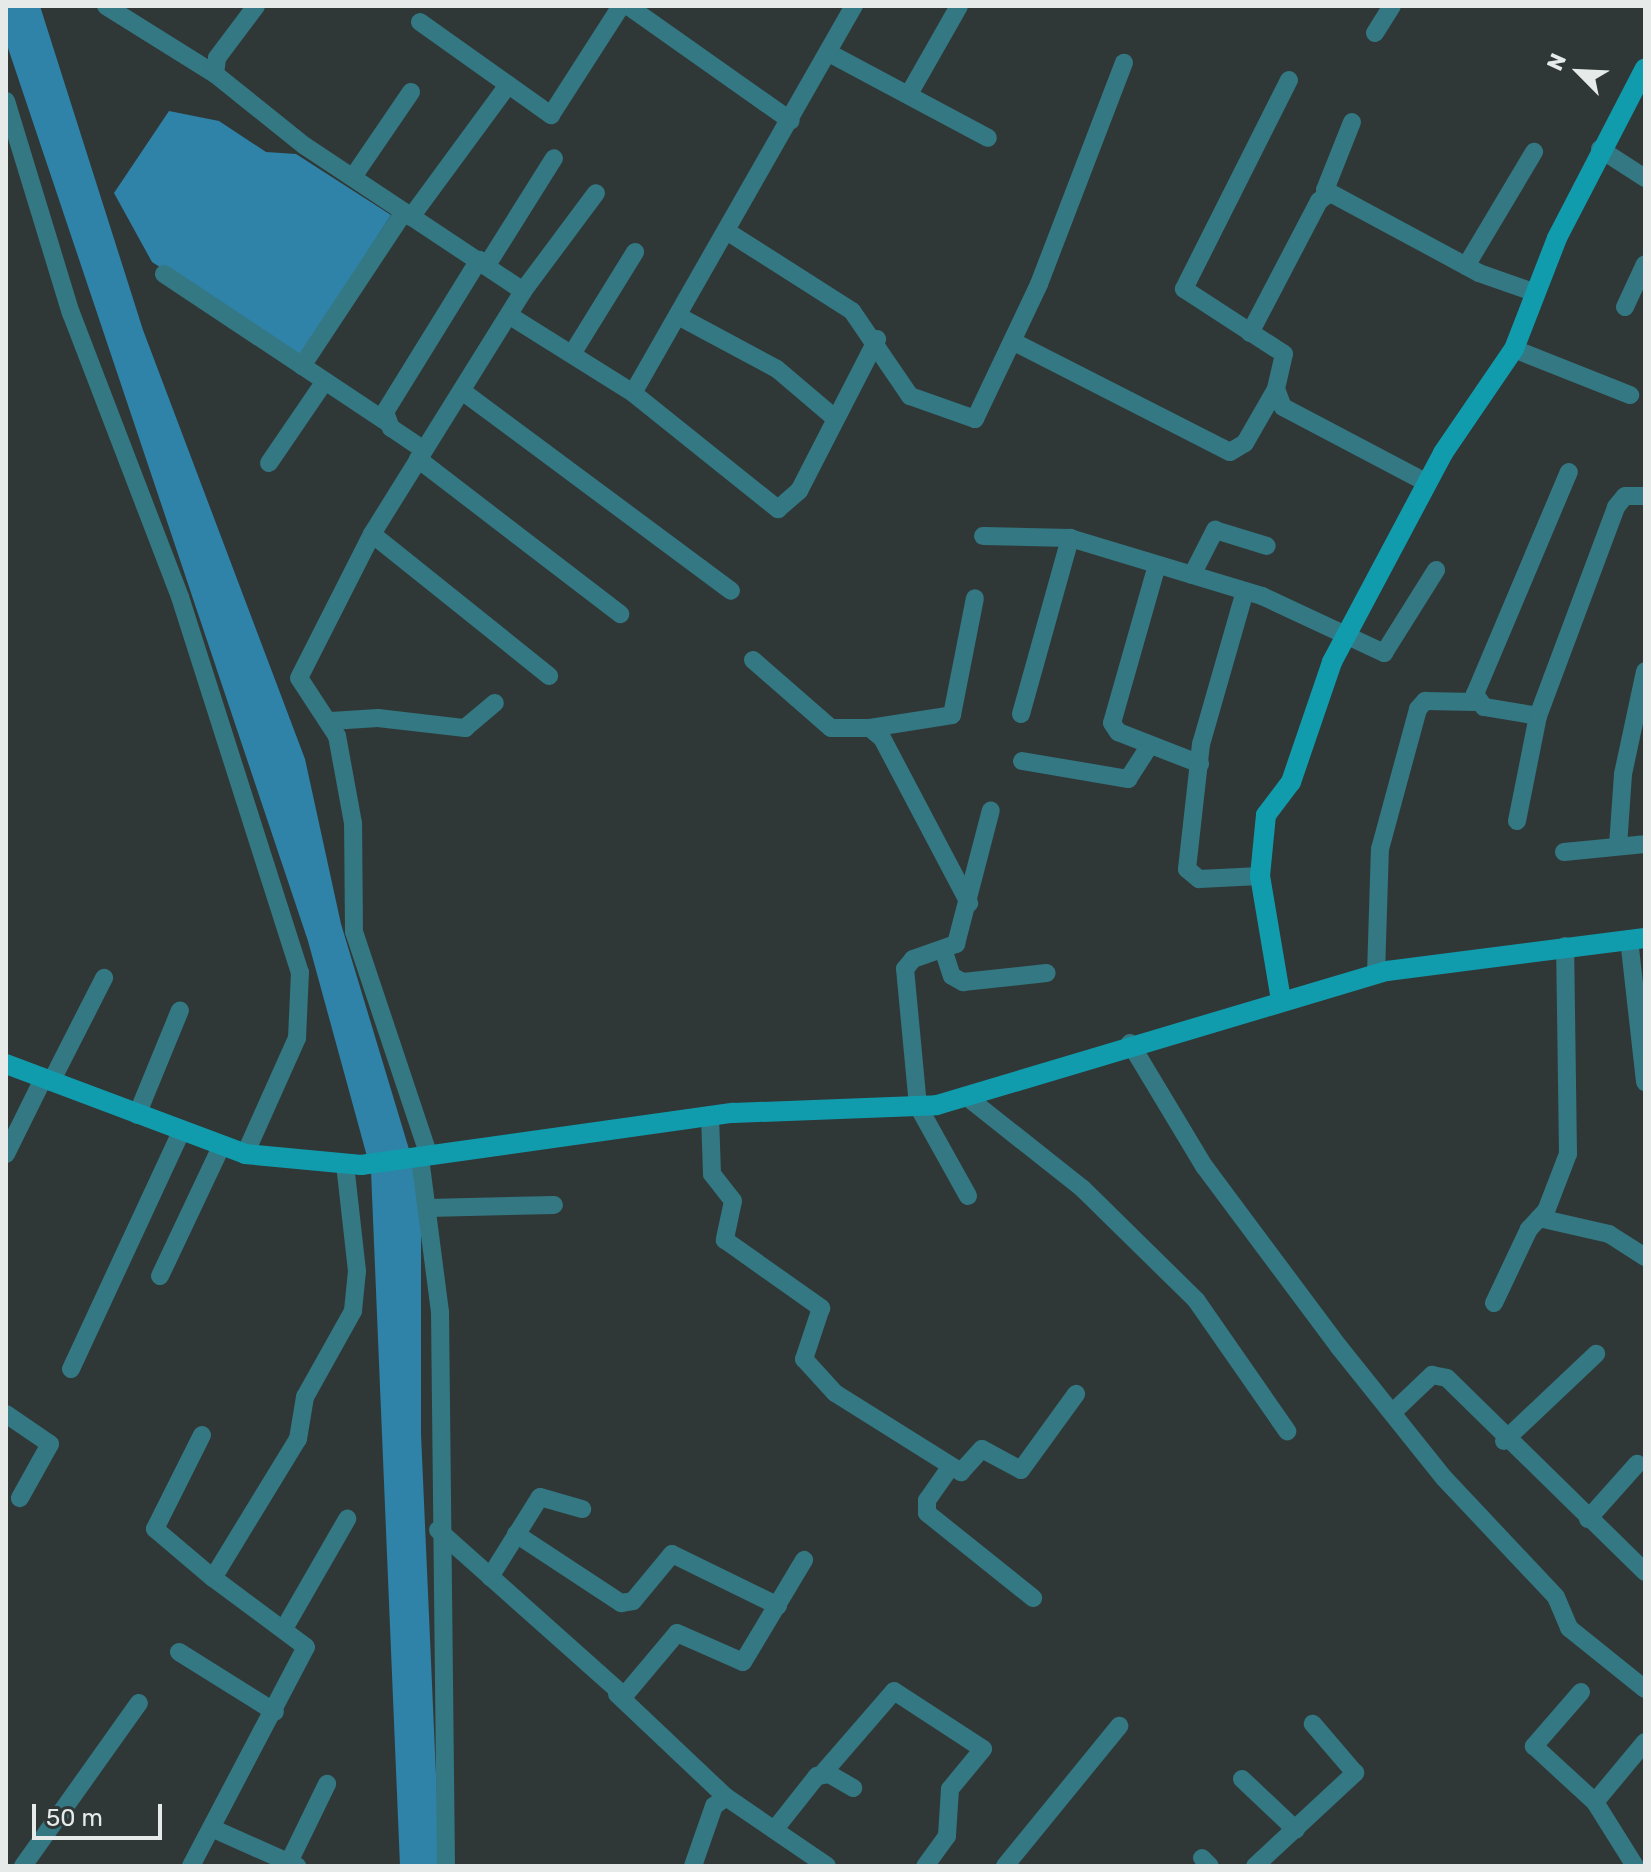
<!DOCTYPE html>
<html>
<head>
<meta charset="utf-8">
<style>
  body { margin:0 }
  #map { position:relative; width:1651px; height:1872px; overflow:hidden; background:#303837; font-family:Rubik,sans-serif }
  div>[style] { position:absolute }
  [style*='--x'] { left:calc(var(--x)*1px); top:calc(var(--y)*1px); width:calc(var(--w)*1px); rotate:calc(var(--a)*1deg) }
  .water>* { inset:0; background:#2f82a8 }
  .street>* { height:18px; margin:-9px; padding:0 9px; transform-origin:9px; border-radius:9px; background:#337883 }
  .secondary>* { height:20px; margin:-10px; padding:0 10px; transform-origin:10px; border-radius:10px; background:#119cae }
  span { translate:-50% -50%; white-space:nowrap; text-align:center; line-height:1.15; -webkit-text-stroke:6px #303837; paint-order:stroke }
  .frame { position:absolute; inset:0; border:8px solid #e6ebea; pointer-events:none }
  .north { position:absolute; left:1539px; top:32px; width:80px; height:80px; -webkit-text-stroke:6px #303837; paint-order:stroke; rotate:294deg; font-size:22px; font-weight:700; line-height:32px; text-align:center; color:#e6ebea }
  .north::after { content:''; display:block; margin:auto; width:28px; height:36px; background:#e6ebea; clip-path:polygon(50% 0,100% 100%,50% 72%,0 100%) }
  .scale { position:absolute; left:32px; top:1804px; width:130px; height:36px; box-sizing:border-box; border:4px solid #e6ebea; border-top:0; padding-left:10px; font-size:24px; line-height:28px; white-space:nowrap; color:#e6ebea; -webkit-text-stroke:6px #303837; paint-order:stroke }
</style>
</head>
<body>
<div id="map">
  <div class="water">
    <i style="clip-path:polygon(6px 6px,40px 6px,143px 330px,305px 759px,341px 924px,421px 1189px,421px 1434px,440px 1866px,400px 1866px,371px 1171px,308px 941px,6px 42px)"></i>
    <i style="clip-path:polygon(169px 111px,219px 121px,266px 152px,296px 154px,391px 215px,300px 357px,152px 262px,114px 193px)"></i>
  </div>
  <div class="street">
    <i style="--x:106;--y:6;--w:128;--a:32"></i>
    <i style="--x:256;--y:6;--w:65;--a:126.9"></i>
    <i style="--x:217;--y:58;--w:16;--a:97"></i>
    <i style="--x:215;--y:74;--w:115;--a:38.7"></i>
    <i style="--x:305;--y:146;--w:262;--a:33.6"></i>
    <i style="--x:628;--y:6;--w:199;--a:35.2"></i>
    <i style="--x:420;--y:22;--w:161;--a:35.4"></i>
    <i style="--x:551;--y:115;--w:130;--a:-57.3"></i>
    <i style="--x:1375;--y:33;--w:32;--a:-58"></i>
    <i style="--x:829;--y:53;--w:180;--a:28.1"></i>
    <i style="--x:1289;--y:80;--w:234;--a:116.7"></i>
    <i style="--x:1184;--y:289;--w:119;--a:33"></i>
    <i style="--x:1284;--y:354;--w:36;--a:103"></i>
    <i style="--x:1276;--y:389;--w:19;--a:69"></i>
    <i style="--x:1283;--y:407;--w:163;--a:27.8"></i>
    <i style="--x:909;--y:94;--w:101;--a:-60.4"></i>
    <i style="--x:6;--y:101;--w:222;--a:73"></i>
    <i style="--x:71;--y:313;--w:304;--a:69"></i>
    <i style="--x:180;--y:597;--w:394;--a:72.3"></i>
    <i style="--x:300;--y:972;--w:66;--a:92.6"></i>
    <i style="--x:297;--y:1038;--w:127;--a:114.1"></i>
    <i style="--x:1352;--y:122;--w:73;--a:111.7"></i>
    <i style="--x:1325;--y:190;--w:175;--a:28.3"></i>
    <i style="--x:1479;--y:273;--w:60;--a:19.3"></i>
    <i style="--x:1600;--y:149;--w:54;--a:32.8"></i>
    <i style="--x:353;--y:177;--w:103;--a:-55.7"></i>
    <i style="--x:411;--y:217;--w:164;--a:-53.7"></i>
    <i style="--x:728;--y:232;--w:147;--a:32.5"></i>
    <i style="--x:852;--y:311;--w:103;--a:55.7"></i>
    <i style="--x:910;--y:396;--w:69;--a:19.5"></i>
    <i style="--x:975;--y:419;--w:149;--a:-64.6"></i>
    <i style="--x:1039;--y:284;--w:237;--a:-69"></i>
    <i style="--x:487;--y:265;--w:126;--a:-57.9"></i>
    <i style="--x:1466;--y:266;--w:133;--a:-59.2"></i>
    <i style="--x:164;--y:274;--w:265;--a:33.6"></i>
    <i style="--x:1625;--y:307;--w:47;--a:-65.1"></i>
    <i style="--x:510;--y:316;--w:145;--a:32"></i>
    <i style="--x:633;--y:393;--w:186;--a:38.7"></i>
    <i style="--x:778;--y:509;--w:28;--a:-41"></i>
    <i style="--x:799;--y:491;--w:171;--a:-62.8"></i>
    <i style="--x:680;--y:317;--w:110;--a:28.2"></i>
    <i style="--x:777;--y:369;--w:77;--a:40.3"></i>
    <i style="--x:1250;--y:333;--w:149;--a:-62.4"></i>
    <i style="--x:1319;--y:201;--w:14;--a:-36"></i>
    <i style="--x:1014;--y:342;--w:242;--a:27"></i>
    <i style="--x:1230;--y:452;--w:17;--a:-31"></i>
    <i style="--x:1245;--y:443;--w:62;--a:-60.1"></i>
    <i style="--x:1514;--y:349;--w:125;--a:21.6"></i>
    <i style="--x:572;--y:354;--w:120;--a:-58.3"></i>
    <i style="--x:302;--y:366;--w:185;--a:-56.5"></i>
    <i style="--x:462;--y:391;--w:335;--a:36.6"></i>
    <i style="--x:633;--y:393;--w:446;--a:-60.3"></i>
    <i style="--x:424;--y:450;--w:40;--a:-146"></i>
    <i style="--x:391;--y:428;--w:17;--a:-111"></i>
    <i style="--x:385;--y:412;--w:179;--a:-58.3"></i>
    <i style="--x:418;--y:459;--w:255;--a:37.5"></i>
    <i style="--x:269;--y:463;--w:99;--a:-55.7"></i>
    <i style="--x:372;--y:534;--w:227;--a:38.7"></i>
    <i style="--x:983;--y:536;--w:87;--a:1.3"></i>
    <i style="--x:1070;--y:538;--w:201;--a:16.8"></i>
    <i style="--x:1262;--y:596;--w:135;--a:25"></i>
    <i style="--x:1384;--y:653;--w:98;--a:-57.9"></i>
    <i style="--x:1157;--y:565;--w:164;--a:105.9"></i>
    <i style="--x:1112;--y:723;--w:11;--a:56"></i>
    <i style="--x:1118;--y:732;--w:88;--a:21.3"></i>
    <i style="--x:1192;--y:575;--w:51;--a:-62.9"></i>
    <i style="--x:1215;--y:530;--w:54;--a:17.1"></i>
    <i style="--x:1245;--y:591;--w:159;--a:106"></i>
    <i style="--x:1201;--y:744;--w:126;--a:96.4"></i>
    <i style="--x:1187;--y:869;--w:16;--a:40"></i>
    <i style="--x:1199;--y:879;--w:61;--a:-2.8"></i>
    <i style="--x:753;--y:660;--w:103;--a:41.1"></i>
    <i style="--x:831;--y:728;--w:39;--a:0"></i>
    <i style="--x:870;--y:728;--w:16;--a:40"></i>
    <i style="--x:882;--y:738;--w:187;--a:62.2"></i>
    <i style="--x:1021;--y:714;--w:183;--a:-74.4"></i>
    <i style="--x:1538;--y:716;--w:55;--a:-170.5"></i>
    <i style="--x:1484;--y:707;--w:16;--a:-125"></i>
    <i style="--x:1475;--y:694;--w:241;--a:-67.1"></i>
    <i style="--x:331;--y:721;--w:47;--a:-3.7"></i>
    <i style="--x:378;--y:718;--w:88;--a:6.6"></i>
    <i style="--x:465;--y:728;--w:39;--a:-40"></i>
    <i style="--x:870;--y:728;--w:83;--a:-9"></i>
    <i style="--x:952;--y:715;--w:119;--a:-78.9"></i>
    <i style="--x:1022;--y:761;--w:108;--a:9.6"></i>
    <i style="--x:1128;--y:779;--w:40;--a:-57.1"></i>
    <i style="--x:1517;--y:821;--w:107;--a:-78.7"></i>
    <i style="--x:1538;--y:716;--w:223;--a:-69.5"></i>
    <i style="--x:1616;--y:507;--w:14;--a:-51"></i>
    <i style="--x:1625;--y:496;--w:20;--a:0"></i>
    <i style="--x:1618;--y:846;--w:72;--a:-86"></i>
    <i style="--x:1623;--y:774;--w:105;--a:-77.9"></i>
    <i style="--x:1564;--y:852;--w:81;--a:-5.6"></i>
    <i style="--x:1629;--y:939;--w:144;--a:83.6"></i>
    <i style="--x:944;--y:952;--w:25;--a:72"></i>
    <i style="--x:952;--y:976;--w:13;--a:29"></i>
    <i style="--x:963;--y:982;--w:84;--a:-6.1"></i>
    <i style="--x:1376;--y:974;--w:125;--a:-88.2"></i>
    <i style="--x:1380;--y:849;--w:145;--a:-74.8"></i>
    <i style="--x:1418;--y:709;--w:11;--a:-49"></i>
    <i style="--x:1425;--y:701;--w:51;--a:1.1"></i>
    <i style="--x:1130;--y:1043;--w:144;--a:59"></i>
    <i style="--x:1204;--y:1166;--w:226;--a:53.3"></i>
    <i style="--x:1339;--y:1347;--w:168;--a:51.3"></i>
    <i style="--x:1444;--y:1478;--w:163;--a:46.7"></i>
    <i style="--x:1556;--y:1597;--w:34;--a:67"></i>
    <i style="--x:1569;--y:1628;--w:97;--a:38.8"></i>
    <i style="--x:51;--y:1082;--w:117;--a:-63"></i>
    <i style="--x:967;--y:1097;--w:147;--a:38.4"></i>
    <i style="--x:1082;--y:1188;--w:160;--a:44.5"></i>
    <i style="--x:1196;--y:1300;--w:160;--a:55.2"></i>
    <i style="--x:137;--y:1115;--w:113;--a:-67.7"></i>
    <i style="--x:710;--y:1116;--w:58;--a:88"></i>
    <i style="--x:712;--y:1174;--w:34;--a:52"></i>
    <i style="--x:733;--y:1201;--w:40;--a:102"></i>
    <i style="--x:725;--y:1240;--w:118;--a:35.3"></i>
    <i style="--x:821;--y:1308;--w:54;--a:108.4"></i>
    <i style="--x:804;--y:1359;--w:46;--a:47.6"></i>
    <i style="--x:835;--y:1393;--w:149;--a:32.1"></i>
    <i style="--x:961;--y:1472;--w:31;--a:-48"></i>
    <i style="--x:982;--y:1449;--w:44;--a:28.3"></i>
    <i style="--x:1021;--y:1470;--w:94;--a:-54.1"></i>
    <i style="--x:6;--y:1154;--w:84;--a:-63.7"></i>
    <i style="--x:429;--y:1156;--w:236;--a:-108.5"></i>
    <i style="--x:354;--y:932;--w:109;--a:-90.5"></i>
    <i style="--x:353;--y:823;--w:88;--a:-100.4"></i>
    <i style="--x:337;--y:736;--w:69;--a:-123.2"></i>
    <i style="--x:299;--y:678;--w:161;--a:-63.1"></i>
    <i style="--x:372;--y:534;--w:286;--a:-58.1"></i>
    <i style="--x:523;--y:291;--w:122;--a:-53.3"></i>
    <i style="--x:420;--y:1158;--w:155;--a:82.6"></i>
    <i style="--x:440;--y:1312;--w:554;--a:89.38"></i>
    <i style="--x:968;--y:1196;--w:103;--a:-119.1"></i>
    <i style="--x:918;--y:1106;--w:138;--a:-95.4"></i>
    <i style="--x:905;--y:969;--w:13;--a:-51"></i>
    <i style="--x:913;--y:959;--w:46;--a:-19.2"></i>
    <i style="--x:956;--y:944;--w:138;--a:-75.4"></i>
    <i style="--x:427;--y:1208;--w:127;--a:-1.4"></i>
    <i style="--x:1539;--y:1218;--w:72;--a:12.9"></i>
    <i style="--x:1609;--y:1234;--w:43;--a:32.6"></i>
    <i style="--x:160;--y:1276;--w:143;--a:-64.7"></i>
    <i style="--x:1494;--y:1303;--w:82;--a:-64.7"></i>
    <i style="--x:1529;--y:1229;--w:25;--a:-47"></i>
    <i style="--x:1546;--y:1211;--w:61;--a:-68.9"></i>
    <i style="--x:1568;--y:1154;--w:208;--a:-90.8"></i>
    <i style="--x:71;--y:1369;--w:261;--a:-65.1"></i>
    <i style="--x:1393;--y:1412;--w:54;--a:-43.5"></i>
    <i style="--x:1432;--y:1375;--w:15;--a:11"></i>
    <i style="--x:1447;--y:1378;--w:277;--a:44.4"></i>
    <i style="--x:6;--y:1414;--w:53;--a:34.3"></i>
    <i style="--x:50;--y:1444;--w:62;--a:119.1"></i>
    <i style="--x:202;--y:1435;--w:105;--a:116.6"></i>
    <i style="--x:155;--y:1529;--w:76;--a:40.2"></i>
    <i style="--x:1504;--y:1441;--w:127;--a:-43.4"></i>
    <i style="--x:949;--y:1469;--w:38;--a:125"></i>
    <i style="--x:927;--y:1500;--w:13;--a:90"></i>
    <i style="--x:927;--y:1513;--w:136;--a:38.7"></i>
    <i style="--x:1588;--y:1519;--w:74;--a:-48.3"></i>
    <i style="--x:438;--y:1530;--w:249;--a:41.7"></i>
    <i style="--x:624;--y:1696;--w:82;--a:-49.9"></i>
    <i style="--x:677;--y:1633;--w:72;--a:23.7"></i>
    <i style="--x:743;--y:1662;--w:119;--a:-59.1"></i>
    <i style="--x:516;--y:1534;--w:126;--a:33.3"></i>
    <i style="--x:621;--y:1603;--w:12;--a:-9"></i>
    <i style="--x:633;--y:1601;--w:61;--a:-50.3"></i>
    <i style="--x:672;--y:1554;--w:118;--a:26.1"></i>
    <i style="--x:490;--y:1577;--w:94;--a:-58"></i>
    <i style="--x:540;--y:1497;--w:44;--a:15.9"></i>
    <i style="--x:285;--y:1627;--w:125;--a:-60.1"></i>
    <i style="--x:179;--y:1652;--w:113;--a:32"></i>
    <i style="--x:1581;--y:1692;--w:72;--a:131"></i>
    <i style="--x:1534;--y:1746;--w:83;--a:42.6"></i>
    <i style="--x:617;--y:1694;--w:150;--a:43.4"></i>
    <i style="--x:823;--y:1773;--w:108;--a:-49.1"></i>
    <i style="--x:894;--y:1691;--w:106;--a:33.1"></i>
    <i style="--x:983;--y:1749;--w:52;--a:129.5"></i>
    <i style="--x:950;--y:1789;--w:47;--a:93.7"></i>
    <i style="--x:947;--y:1836;--w:37;--a:126"></i>
    <i style="--x:1242;--y:1779;--w:74;--a:43.4"></i>
    <i style="--x:775;--y:1829;--w:68;--a:-51.6"></i>
    <i style="--x:817;--y:1776;--w:12;--a:-9"></i>
    <i style="--x:829;--y:1774;--w:28;--a:30"></i>
    <i style="--x:216;--y:1830;--w:89;--a:24"></i>
    <i style="--x:1202;--y:1858;--w:11;--a:45"></i>
    <i style="--x:289;--y:1862;--w:87;--a:-64"></i>
    <i style="--x:23;--y:1866;--w:200;--a:-54.6"></i>
    <i style="--x:191;--y:1866;--w:247;--a:-62.3"></i>
    <i style="--x:306;--y:1647;--w:116;--a:-143.4"></i>
    <i style="--x:213;--y:1578;--w:163;--a:-58.6"></i>
    <i style="--x:298;--y:1439;--w:43;--a:-80.5"></i>
    <i style="--x:305;--y:1397;--w:98;--a:-60.8"></i>
    <i style="--x:353;--y:1311;--w:40;--a:-84.3"></i>
    <i style="--x:357;--y:1271;--w:108;--a:-96.4"></i>
    <i style="--x:693;--y:1866;--w:64;--a:-70.7"></i>
    <i style="--x:714;--y:1806;--w:15;--a:-37"></i>
    <i style="--x:726;--y:1797;--w:122;--a:34.3"></i>
    <i style="--x:1005;--y:1866;--w:181;--a:-50.8"></i>
    <i style="--x:1255;--y:1866;--w:137;--a:-42.9"></i>
    <i style="--x:1355;--y:1773;--w:65;--a:-130.6"></i>
    <i style="--x:1635;--y:1866;--w:75;--a:-122"></i>
    <i style="--x:1595;--y:1802;--w:78;--a:-50.2"></i>
  </div>
  <div class="secondary">
    <i style="--x:1281;--y:1000;--w:126;--a:-99.6"></i>
    <i style="--x:1260;--y:876;--w:61;--a:-84.4"></i>
    <i style="--x:1266;--y:815;--w:41;--a:-52.9"></i>
    <i style="--x:1291;--y:782;--w:127;--a:-71.1"></i>
    <i style="--x:1332;--y:662;--w:237;--a:-62"></i>
    <i style="--x:1443;--y:453;--w:126;--a:-55.7"></i>
    <i style="--x:1514;--y:349;--w:119;--a:-68.8"></i>
    <i style="--x:1557;--y:238;--w:191;--a:-62.6"></i>
    <i style="--x:6;--y:1064;--w:255;--a:20.6"></i>
    <i style="--x:245;--y:1154;--w:117;--a:5.4"></i>
    <i style="--x:361;--y:1165;--w:376;--a:-8"></i>
    <i style="--x:733;--y:1113;--w:204;--a:-2.2"></i>
    <i style="--x:937;--y:1105;--w:470;--a:-16.6"></i>
    <i style="--x:1387;--y:971;--w:260;--a:-7.3"></i>
  </div>
  <div class="frame"></div>
  <div class="north">N</div>
  <div class="scale">50 m</div>
</div>
</body>
</html>
